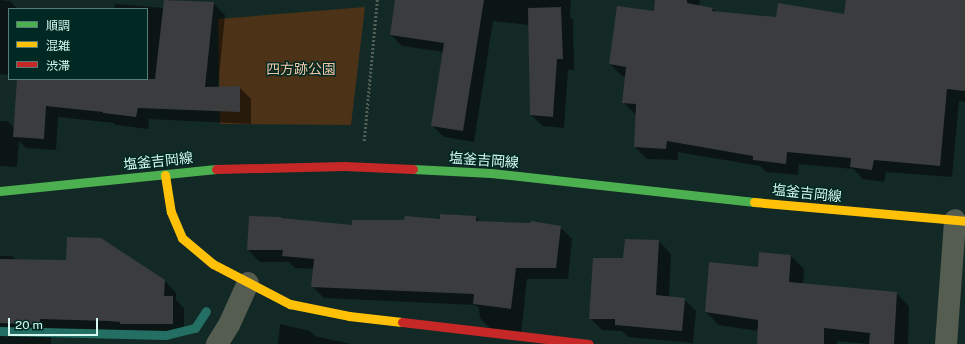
<!DOCTYPE html>
<html>
<head>
<meta charset="utf-8">
<style>
  body { margin:0 }
  #map { position:relative; width:965px; height:344px; overflow:hidden; background:#132926; font-family:"Public Sans","Noto Sans JP",sans-serif }
  div>[style] { position:absolute }
  [style*='--x'] { left:calc(var(--x)*1px); top:calc(var(--y)*1px); width:calc(var(--w)*1px); rotate:calc(var(--a)*1deg) }
  .green>* { inset:0; background:#4c3216 }
  .shadow>* { inset:0; background:#0007 }
  .stream>* { height:9px; margin:-4.5px; padding:0 4.5px; transform-origin:4.5px; border-radius:4.5px; background:#236f64 }
  .building>* { inset:0; background:#3a3c3d }
  .path>* { height:2.5px; margin-top:-1.25px; transform-origin:0; background:repeating-linear-gradient(90deg,#545f56 0 2px,transparent 0 4px) }
  .street>* { height:22px; margin:-11px; padding:0 11px; transform-origin:11px; border-radius:11px; background:#555c50 }
  .fast>* { height:9px; margin:-4.5px; padding:0 4.5px; transform-origin:4.5px; border-radius:4.5px; background:#4caf50 }
  .slow>* { height:9px; margin:-4.5px; padding:0 4.5px; transform-origin:4.5px; border-radius:4.5px; background:#ffc107 }
  .jam>* { height:9px; margin:-4.5px; padding:0 4.5px; transform-origin:4.5px; border-radius:4.5px; background:#c62828 }
  span { translate:-50% -50%; white-space:nowrap; text-align:center; line-height:1.15; -webkit-text-stroke:3px #002923; paint-order:stroke }
  .park-label { font-size:14px; color:#f0c7a5 }
  .street-label { font-size:14px; color:#d4f8f0 }
  .legend { position:absolute; left:8px; top:8px; width:140px; height:72px; box-sizing:border-box; background:#002923; border:1px solid #557c75; margin:0; padding:5px 7px; list-style:none; font-size:12px; color:#d4f8f0 }
  .legend li { display:flex; align-items:center; gap:8px; height:20px }
  .legend b { width:20px; border:1px solid #557c75 }
  .scale { position:absolute; left:8px; top:318px; width:90px; height:18px; box-sizing:border-box; border:2px solid #d4f8f0; border-top:0; padding-left:5px; font-size:12px; line-height:14px; white-space:nowrap; color:#d4f8f0; -webkit-text-stroke:3px #002923; paint-order:stroke }
</style>
</head>
<body>
<div id="map">
  <div class="green">
    <i style="clip-path:polygon(365px 7px,351px 125px,220px 124px,218px 19px)"></i>
  </div>
  <div class="shadow">
    <i style="clip-path:polygon(0 0,10px 1px,18px 9px,9px 9px,9px 75px,0 74px)"></i>
    <i style="clip-path:polygon(165px 0,213px 3px,225px 15px,218px 87px,239px 87px,251px 99px,251px 124px,149px 119px,148px 129px,116px 125px,114px 123px,58px 117px,56px 150px,26px 148px,19px 141px,17px 167px,0 166px,0 121px,7px 121px,15px 129px,18px 79px,147px 79px,147px 9px,114px 9px,115px 4px,164px 8px)"></i>
    <i style="clip-path:polygon(396px 0,571px 0,570px 17px,573px 20px,574px 70px,568px 70px,564px 128px,543px 126px,531px 115px,529px 25px,493px 21px,474px 142px,444px 137px,432px 125px,444px 52px,402px 46px,391px 35px)"></i>
    <i style="clip-path:polygon(656px 0,700px 0,699px 6px,713px 9px,716px 12px,776px 18px,845px 15px,847px 0,965px 0,965px 102px,959px 101px,952px 177px,886px 172px,884px 182px,863px 179px,853px 169px,799px 164px,798px 175px,766px 172px,760px 166px,678px 152px,678px 160px,647px 159px,635px 147px,636px 115px,623px 102px,626px 77px,622px 76px,610px 64px,655px 12px)"></i>
    <i style="clip-path:polygon(476px 217px,480px 222px,560px 227px,572px 239px,568px 279px,527px 279px,521px 334px,492px 330px,480px 318px,479px 308px,475px 305px,324px 298px,312px 286px,314px 269px,295px 268px,289px 262px,260px 262px,248px 250px,282px 220px,353px 226px)"></i>
    <i style="clip-path:polygon(659px 241px,671px 254px,669px 297px,684px 299px,696px 311px,693px 343px,628px 337px,622px 331px,602px 330px,590px 318px,624px 259px)"></i>
    <i style="clip-path:polygon(0 256px,12px 256px,16px 260px,165px 281px,176px 293px,176px 300px,184px 308px,184px 335px,132px 335px,130px 333px,51px 330px,51px 344px,0 344px)"></i>
    <i style="clip-path:polygon(791px 256px,804px 269px,803px 285px,896px 293px,909px 306px,908px 344px,870px 344px,837px 341px,837px 344px,759px 344px,758px 331px,719px 325px,706px 312px,758px 268px)"></i>
    <i style="clip-path:polygon(280px 324px,310px 331px,315px 336px,351px 344px,278px 344px)"></i>
  </div>
  <div class="stream">
    <i style="--x:0;--y:331;--w:166;--a:1.4"></i>
    <i style="--x:166;--y:335;--w:30;--a:-14"></i>
    <i style="--x:195;--y:328;--w:20;--a:-57"></i>
  </div>
  <div class="building">
    <i style="clip-path:polygon(164px 0,214px 2px,205px 87px,240px 86px,240px 112px,138px 108px,136px 117px,103px 113px,103px 112px,46px 106px,44px 139px,13px 137px,17px 79px,155px 79px)"></i>
    <i style="clip-path:polygon(395px 0,484px 0,463px 131px,431px 126px,444px 43px,390px 35px)"></i>
    <i style="clip-path:polygon(655px 0,687px 0,687px 3px,713px 8px,712px 11px,776px 17px,778px 3px,844px 14px,846px 0,965px 0,965px 91px,947px 89px,940px 166px,874px 160px,872px 170px,850px 167px,851px 158px,787px 152px,786px 164px,753px 160px,753px 156px,667px 141px,666px 149px,634px 147px,636px 104px,622px 103px,626px 67px,609px 64px,617px 6px,654px 11px)"></i>
    <i style="clip-path:polygon(561px 7px,563px 59px,557px 59px,553px 117px,530px 115px,528px 8px)"></i>
    <i style="clip-path:polygon(440px 214px,476px 216px,476px 221px,530px 223px,531px 221px,561px 226px,556px 268px,516px 268px,511px 309px,473px 304px,474px 294px,311px 287px,314px 259px,282px 256px,283px 250px,247px 250px,249px 216px,281px 217px,281px 218px,352px 225px,352px 220px,404px 220px,405px 216px,440px 219px)"></i>
    <i style="clip-path:polygon(67px 237px,101px 238px,165px 280px,164px 296px,173px 296px,173px 324px,120px 324px,120px 322px,108px 321px,40px 319px,40px 325px,0 323px,0 259px,66px 260px)"></i>
    <i style="clip-path:polygon(625px 239px,659px 240px,656px 295px,685px 298px,682px 331px,615px 325px,615px 319px,589px 319px,593px 258px,623px 258px)"></i>
    <i style="clip-path:polygon(759px 252px,791px 255px,789px 282px,897px 292px,894px 344px,869px 344px,870px 333px,824px 328px,824px 344px,757px 344px,758px 320px,705px 312px,709px 262px,758px 267px)"></i>
  </div>
  <div class="path">
    <i style="--x:364;--y:141;--w:142;--a:-84.7"></i>
  </div>
  <div class="street">
    <i style="--x:217;--y:344;--w:22;--a:-58"></i>
    <i style="--x:229;--y:325;--w:46;--a:-65.7"></i>
    <i style="--x:946;--y:344;--w:124;--a:-85.8"></i>
  </div>
  <div class="fast">
    <i style="--x:413;--y:169;--w:78;--a:2.9"></i>
    <i style="--x:491;--y:173;--w:265;--a:6.3"></i>
    <i style="--x:0;--y:191;--w:217;--a:-5.8"></i>
  </div>
  <div class="slow">
    <i style="--x:165;--y:175;--w:37;--a:81"></i>
    <i style="--x:171;--y:212;--w:28;--a:67"></i>
    <i style="--x:182;--y:238;--w:40;--a:40"></i>
    <i style="--x:213;--y:264;--w:87;--a:27.5"></i>
    <i style="--x:290;--y:304;--w:60;--a:11.5"></i>
    <i style="--x:349;--y:316;--w:53;--a:6.5"></i>
    <i style="--x:754;--y:202;--w:212;--a:5.1"></i>
  </div>
  <div class="jam">
    <i style="--x:216;--y:169;--w:128;--a:-1.3"></i>
    <i style="--x:344;--y:166;--w:69;--a:2.5"></i>
    <i style="--x:402;--y:322;--w:188;--a:6.7"></i>
  </div>
  <div class="park-label">
    <span style="left:301px;top:69px">四方跡公園</span>
  </div>
  <div class="street-label">
    <span style="left:484px;top:160px;rotate:4deg">塩釜吉岡線</span>
    <span style="left:158px;top:161px;rotate:-6deg">塩釜吉岡線</span>
    <span style="left:807px;top:193px;rotate:6deg">塩釜吉岡線</span>
  </div>
  <ul class="legend">
  <li><b style="height:5px;background:#4caf50"></b>順調</li>
  <li><b style="height:5px;background:#ffc107"></b>混雑</li>
  <li><b style="height:5px;background:#c62828"></b>渋滞</li>
  </ul>
  <div class="scale">20 m</div>
</div>
</body>
</html>
